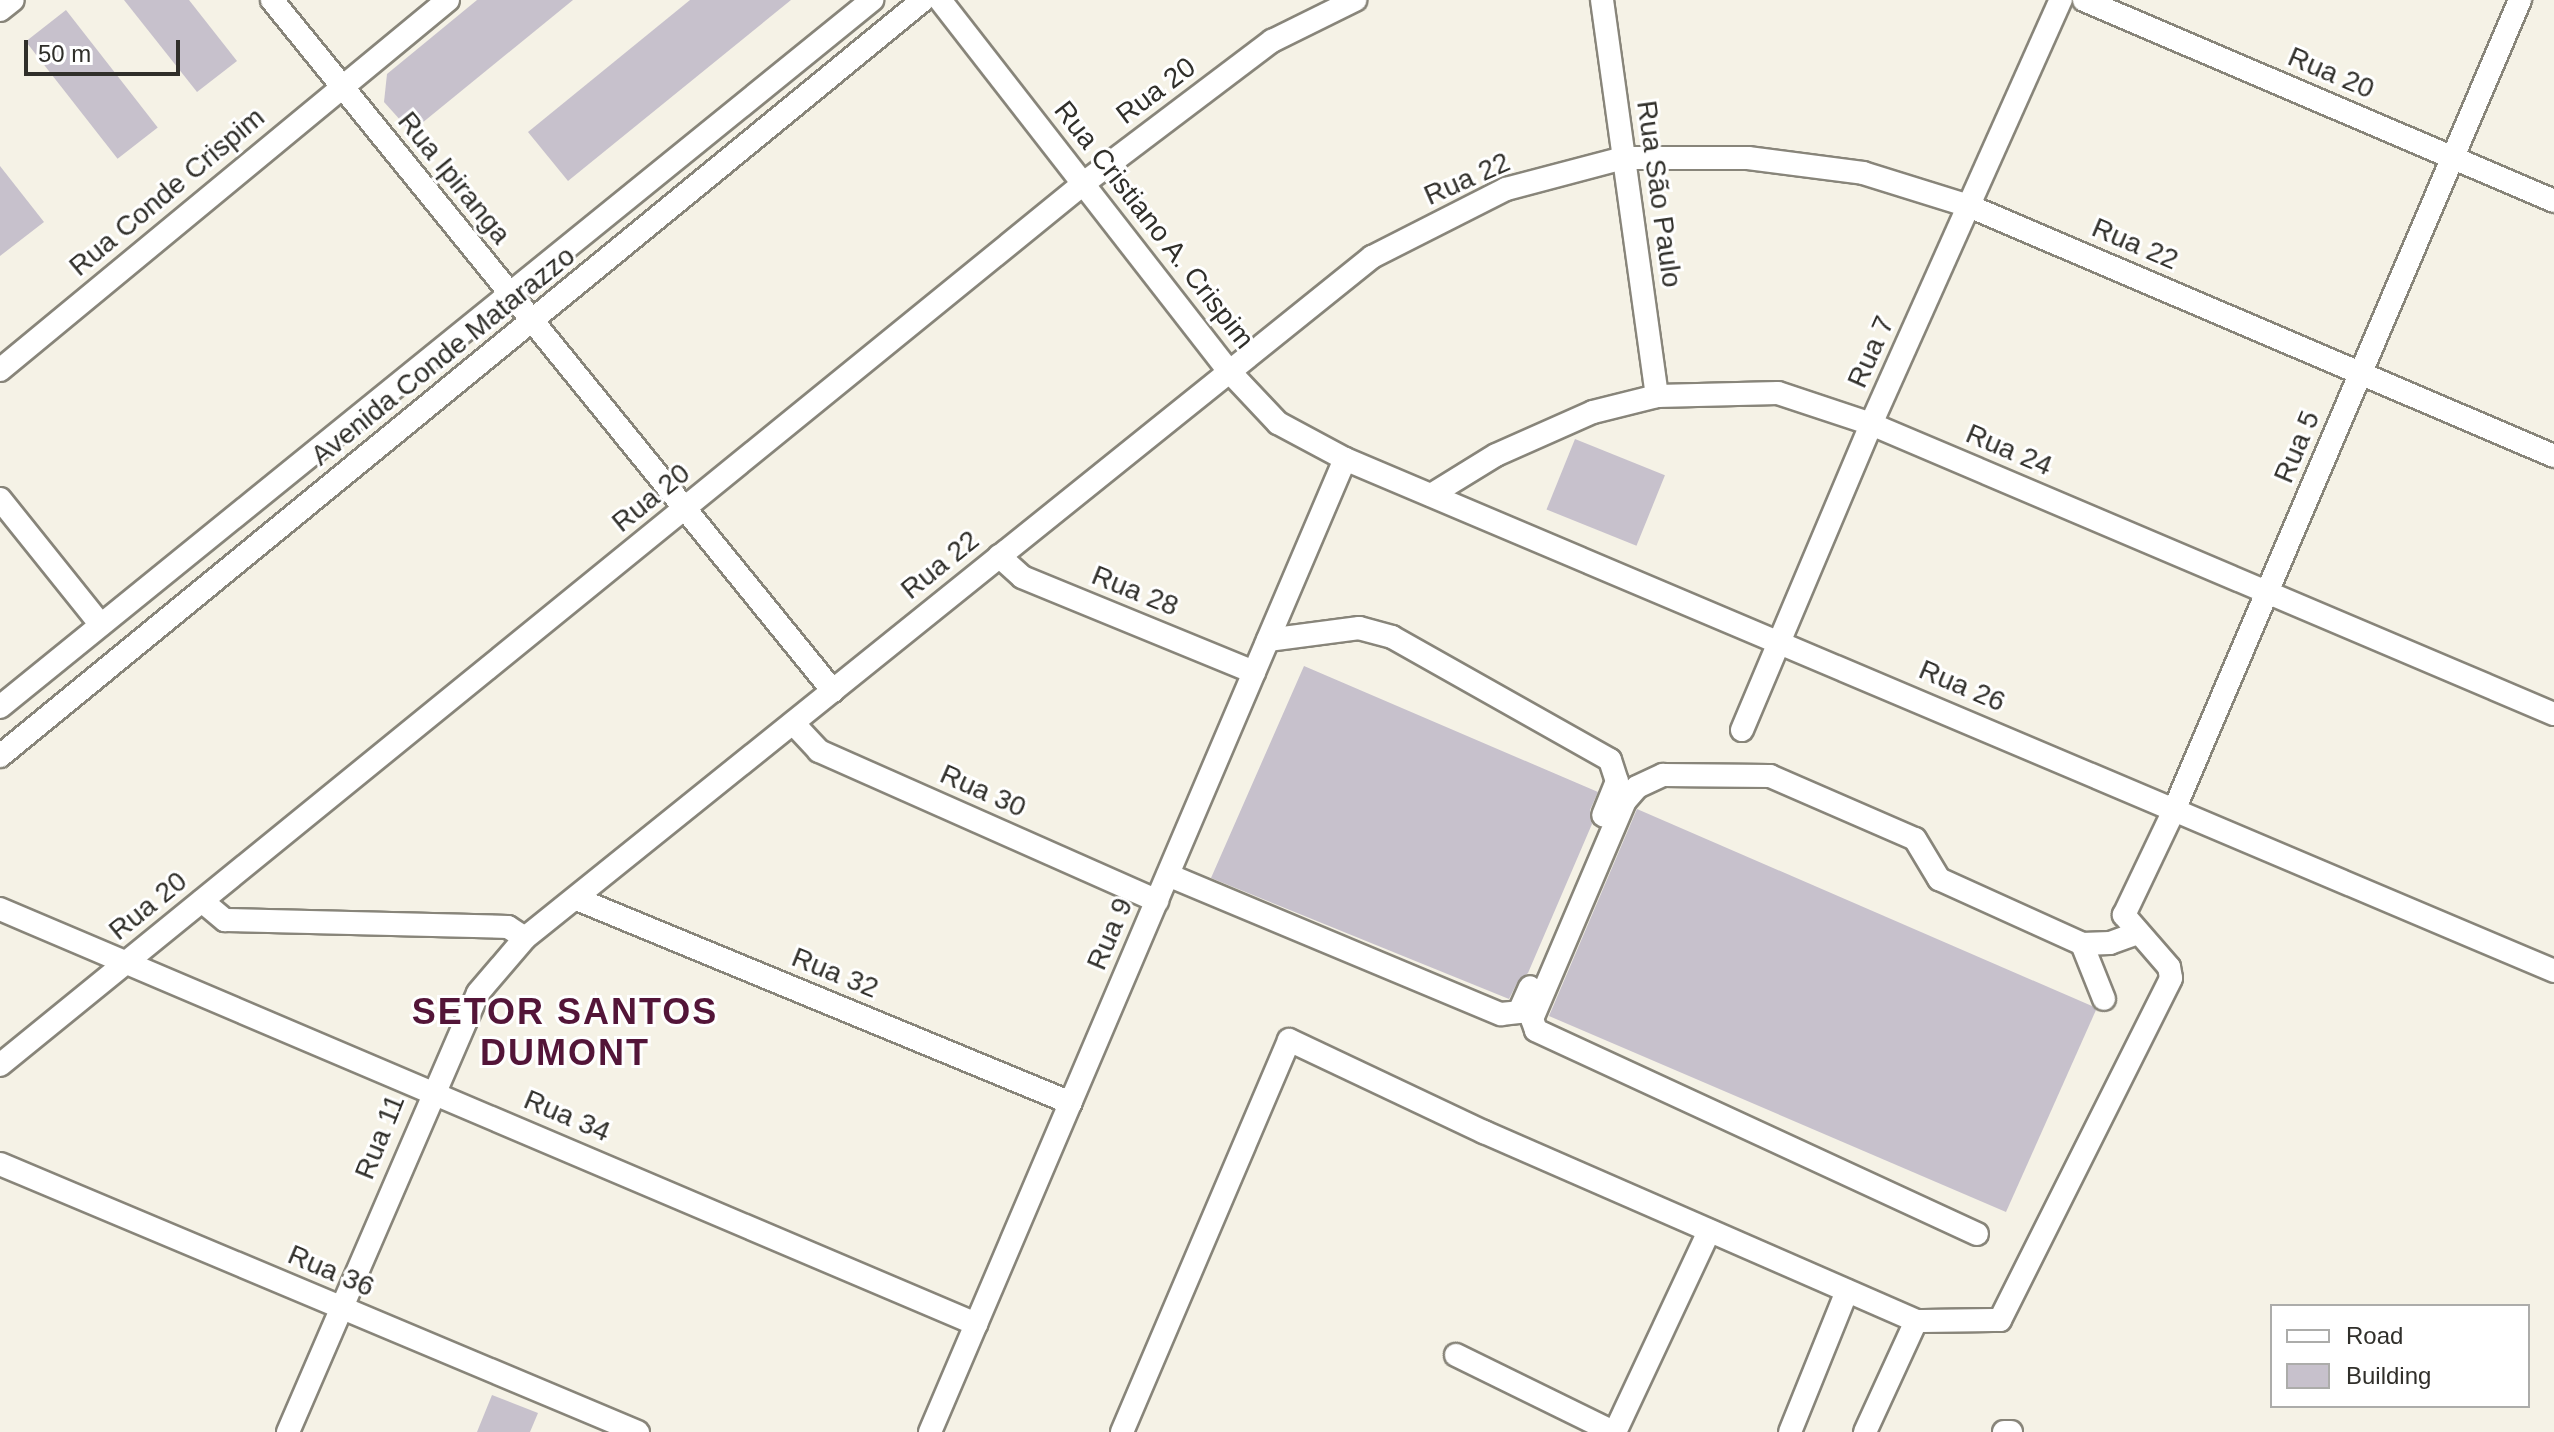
<!DOCTYPE html>
<html>
<head>
<meta charset="utf-8">
<style>
  body { margin:0 }
  #map { position:relative; width:2554px; height:1432px; overflow:hidden; background:#f5f2e6; font-family:Helvetica,sans-serif }
  div>[style] { position:absolute }
  [style*='--x'] { left:calc(var(--x)*1px); top:calc(var(--y)*1px); width:calc(var(--w)*1px); rotate:calc(var(--a)*1deg) }
  .building>* { inset:0; background:#c7c1cc; transform-origin:0 0 }
  .roads { filter:drop-shadow(2px 0 #88857a) drop-shadow(-2px 0 #88857a) drop-shadow(0 2px #88857a) drop-shadow(0 -2px #88857a) }
  .minor>* { height:22px; margin:-11px; padding:0 11px; transform-origin:11px; border-radius:11px; background:#fff }
  span { translate:-50% -50%; white-space:nowrap; text-align:center; line-height:1.15; -webkit-text-stroke:6px #fff; paint-order:stroke }
  .street-label { font-size:28px; color:#302f2a }
  .district-label { font-size:36px; color:#531538; font-weight:700; letter-spacing:2px }
  .legend { position:absolute; left:2270px; top:1304px; width:260px; height:104px; box-sizing:border-box; background:#fff; border:2px solid #acacaa; margin:0; padding:10px 14px; list-style:none; font-size:24px; color:#302f2a }
  .legend li { display:flex; align-items:center; gap:16px; height:40px }
  .legend b { width:40px; border:2px solid #acacaa }
  .scale { position:absolute; left:24px; top:40px; width:156px; height:36px; box-sizing:border-box; border:4px solid #302f2a; border-top:0; padding-left:10px; font-size:24px; line-height:28px; white-space:nowrap; color:#302f2a; -webkit-text-stroke:6px #fff; paint-order:stroke }
</style>
</head>
<body>
<div id="map">
  <div class="building">
    <i style="clip-path:polygon(124px 0,189px 0,237px 61px,197px 92px)"></i>
    <i style="clip-path:polygon(477px 0,573px 0,411px 132px,384px 102px,387px 74px)"></i>
    <i style="clip-path:polygon(690px 0,791px 0,568px 181px,528px 132px)"></i>
    <i style="left:66px;top:10px;width:149px;height:51px;rotate:52deg"></i>
    <i style="clip-path:polygon(0 166px,44px 222px,0 256px)"></i>
    <i style="left:1575px;top:439px;width:97px;height:76px;rotate:22deg"></i>
    <i style="clip-path:polygon(1304px 666px,1598px 792px,1590px 810px,1592px 824px,1528px 973px,1518px 981px,1509px 999px,1211px 878px)"></i>
    <i style="clip-path:polygon(1637px 809px,2092px 1006px,2096px 1010px,2006px 1212px,1549px 1016px)"></i>
    <i style="clip-path:polygon(492px 1395px,538px 1413px,530px 1432px,477px 1432px)"></i>
  </div>
  <div class="roads">
    <div class="minor">
      <i style="--x:272;--y:0;--w:890;--a:50.93"></i>
      <i style="--x:940;--y:0;--w:469;--a:52.1"></i>
      <i style="--x:1228;--y:370;--w:73;--a:46.7"></i>
      <i style="--x:1278;--y:423;--w:76;--a:28.2"></i>
      <i style="--x:1345;--y:459;--w:1313;--a:22.95"></i>
      <i style="--x:1602;--y:0;--w:400;--a:82.1"></i>
      <i style="--x:2084;--y:0;--w:511;--a:23.15"></i>
      <i style="--x:0;--y:10;--w:16;--a:-38"></i>
      <i style="--x:0;--y:370;--w:581;--a:-39.55"></i>
      <i style="--x:1431;--y:495;--w:76;--a:-31.6"></i>
      <i style="--x:1496;--y:455;--w:106;--a:-23.9"></i>
      <i style="--x:1593;--y:412;--w:66;--a:-14"></i>
      <i style="--x:1657;--y:396;--w:121;--a:-1.4"></i>
      <i style="--x:1778;--y:393;--w:98;--a:18.4"></i>
      <i style="--x:1871;--y:424;--w:742;--a:23.01"></i>
      <i style="--x:0;--y:499;--w:161;--a:51.3"></i>
      <i style="--x:999;--y:556;--w:31;--a:42"></i>
      <i style="--x:1022;--y:577;--w:251;--a:22.3"></i>
      <i style="--x:1268;--y:640;--w:92;--a:-7.5"></i>
      <i style="--x:1359;--y:628;--w:34;--a:15"></i>
      <i style="--x:1392;--y:637;--w:250;--a:29.4"></i>
      <i style="--x:1610;--y:760;--w:22;--a:72"></i>
      <i style="--x:1617;--y:781;--w:37;--a:112"></i>
      <i style="--x:0;--y:707;--w:1123;--a:-39.03"></i>
      <i style="--x:793;--y:723;--w:38;--a:47"></i>
      <i style="--x:819;--y:751;--w:370;--a:23.9"></i>
      <i style="--x:1742;--y:730;--w:332;--a:-67.1"></i>
      <i style="--x:1871;--y:424;--w:465;--a:-65.9"></i>
      <i style="--x:0;--y:756;--w:1193;--a:-39.32"></i>
      <i style="--x:1168;--y:875;--w:361;--a:22.7"></i>
      <i style="--x:1501;--y:1014;--w:18;--a:-6"></i>
      <i style="--x:1519;--y:1012;--w:27;--a:-66"></i>
      <i style="--x:577;--y:899;--w:534;--a:22.44"></i>
      <i style="--x:202;--y:901;--w:30;--a:40"></i>
      <i style="--x:225;--y:920;--w:283;--a:1.4"></i>
      <i style="--x:508;--y:927;--w:20;--a:33"></i>
      <i style="--x:0;--y:909;--w:1061;--a:23.04"></i>
      <i style="--x:2082;--y:944;--w:59;--a:68.2"></i>
      <i style="--x:0;--y:1065;--w:1397;--a:-39.13"></i>
      <i style="--x:1084;--y:183;--w:236;--a:-37.1"></i>
      <i style="--x:1272;--y:41;--w:93;--a:-26.3"></i>
      <i style="--x:0;--y:1164;--w:692;--a:22.79"></i>
      <i style="--x:1977;--y:1234;--w:486;--a:-155.2"></i>
      <i style="--x:1536;--y:1030;--w:12;--a:-110"></i>
      <i style="--x:1532;--y:1019;--w:237;--a:-66.9"></i>
      <i style="--x:1625;--y:801;--w:18;--a:-49"></i>
      <i style="--x:1637;--y:787;--w:29;--a:-25"></i>
      <i style="--x:1663;--y:775;--w:107;--a:0.5"></i>
      <i style="--x:1770;--y:776;--w:158;--a:23.5"></i>
      <i style="--x:1915;--y:839;--w:47;--a:59"></i>
      <i style="--x:1939;--y:879;--w:157;--a:24.4"></i>
      <i style="--x:2082;--y:944;--w:28;--a:-2"></i>
      <i style="--x:2110;--y:943;--w:29;--a:-20"></i>
      <i style="--x:1456;--y:1355;--w:175;--a:26.1"></i>
      <i style="--x:288;--y:1432;--w:478;--a:-66.6"></i>
      <i style="--x:478;--y:993;--w:72;--a:-49.5"></i>
      <i style="--x:525;--y:938;--w:1087;--a:-38.8"></i>
      <i style="--x:1372;--y:257;--w:150;--a:-26.9"></i>
      <i style="--x:1506;--y:189;--w:121;--a:-14.8"></i>
      <i style="--x:1623;--y:158;--w:125;--a:0"></i>
      <i style="--x:1748;--y:158;--w:116;--a:7.4"></i>
      <i style="--x:1863;--y:173;--w:111;--a:17.3"></i>
      <i style="--x:1969;--y:206;--w:636;--a:23.14"></i>
      <i style="--x:930;--y:1432;--w:1058;--a:-66.9"></i>
      <i style="--x:1122;--y:1432;--w:426;--a:-66.9"></i>
      <i style="--x:1289;--y:1040;--w:216;--a:25.3"></i>
      <i style="--x:1484;--y:1132;--w:472;--a:23.6"></i>
      <i style="--x:1916;--y:1321;--w:84;--a:-0.7"></i>
      <i style="--x:2000;--y:1320;--w:382;--a:-63.4"></i>
      <i style="--x:2171;--y:978;--w:11;--a:-100"></i>
      <i style="--x:2169;--y:967;--w:69;--a:-130.9"></i>
      <i style="--x:2124;--y:915;--w:116;--a:-64.5"></i>
      <i style="--x:2174;--y:810;--w:881;--a:-66.87"></i>
      <i style="--x:1615;--y:1432;--w:222;--a:-64.9"></i>
      <i style="--x:1790;--y:1432;--w:152;--a:-68"></i>
      <i style="--x:1865;--y:1432;--w:122;--a:-65.3"></i>
      <i style="--x:2004;--y:1432;--w:7;--a:0"></i>
    </div>
  </div>
  <div class="street-label">
    <span style="left:2331px;top:73px;rotate:23deg">Rua 20</span>
    <span style="left:1156px;top:91px;rotate:-37deg">Rua 20</span>
    <span style="left:454px;top:178px;rotate:51deg">Rua Ipiranga</span>
    <span style="left:1467px;top:179px;rotate:-24deg">Rua 22</span>
    <span style="left:167px;top:192px;rotate:-40deg">Rua Conde Crispim</span>
    <span style="left:1659px;top:194px;rotate:82deg">Rua São Paulo</span>
    <span style="left:1154px;top:225px;rotate:52deg">Rua Cristiano A. Crispim</span>
    <span style="left:2135px;top:244px;rotate:23deg">Rua 22</span>
    <span style="left:1871px;top:352px;rotate:-66deg">Rua 7</span>
    <span style="left:443px;top:356px;rotate:-39deg">Avenida Conde Matarazzo</span>
    <span style="left:2297px;top:447px;rotate:-67deg">Rua 5</span>
    <span style="left:2009px;top:450px;rotate:23deg">Rua 24</span>
    <span style="left:651px;top:498px;rotate:-39deg">Rua 20</span>
    <span style="left:940px;top:565px;rotate:-39deg">Rua 22</span>
    <span style="left:1135px;top:591px;rotate:22deg">Rua 28</span>
    <span style="left:1962px;top:686px;rotate:23deg">Rua 26</span>
    <span style="left:983px;top:791px;rotate:24deg">Rua 30</span>
    <span style="left:148px;top:906px;rotate:-39deg">Rua 20</span>
    <span style="left:1110px;top:934px;rotate:-67deg">Rua 9</span>
    <span style="left:835px;top:973px;rotate:22deg">Rua 32</span>
    <span style="left:567px;top:1116px;rotate:23deg">Rua 34</span>
    <span style="left:380px;top:1137px;rotate:-68deg">Rua 11</span>
    <span style="left:331px;top:1271px;rotate:23deg">Rua 36</span>
  </div>
  <div class="district-label">
    <span style="left:565px;top:1032px">SETOR SANTOS<br>DUMONT</span>
  </div>
  <ul class="legend">
  <li><b style="height:10px;background:#fff"></b>Road</li>
  <li><b style="height:22px;background:#c7c1cc"></b>Building</li>
  </ul>
  <div class="scale">50 m</div>
</div>
</body>
</html>
